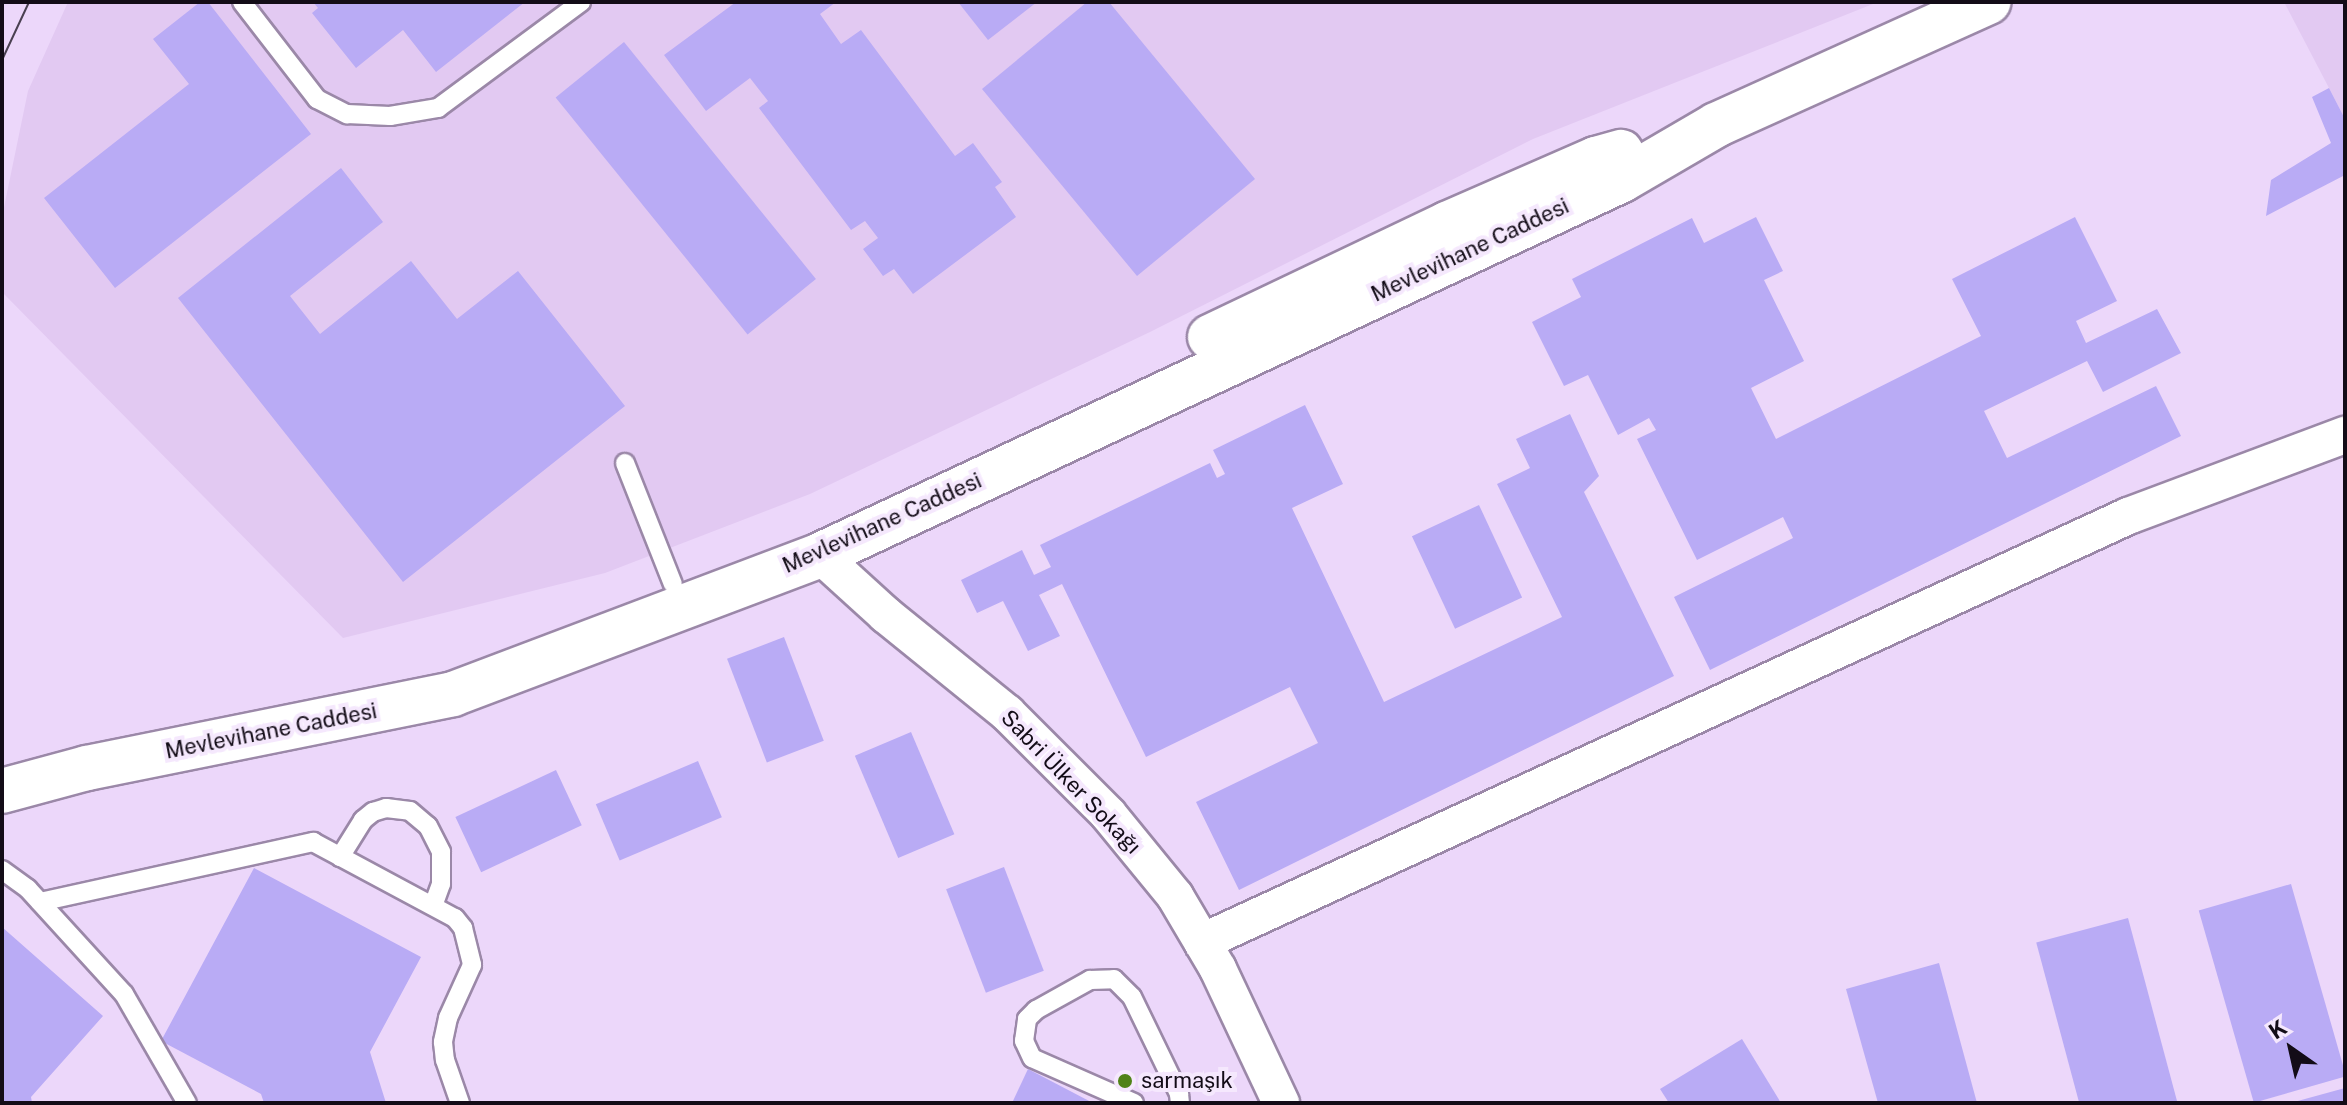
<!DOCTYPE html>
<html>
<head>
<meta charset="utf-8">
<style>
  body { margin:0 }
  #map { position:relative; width:2347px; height:1105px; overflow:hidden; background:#ecd7fa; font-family:"Public Sans",sans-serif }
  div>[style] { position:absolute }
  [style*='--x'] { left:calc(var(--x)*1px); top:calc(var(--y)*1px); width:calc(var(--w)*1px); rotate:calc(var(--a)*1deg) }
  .built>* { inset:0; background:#e2c9f2 }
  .building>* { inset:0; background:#b9abf5; transform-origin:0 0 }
  .roads { filter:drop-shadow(2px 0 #9b88a8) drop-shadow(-2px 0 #9b88a8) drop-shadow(0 2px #9b88a8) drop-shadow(0 -2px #9b88a8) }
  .service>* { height:18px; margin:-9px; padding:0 9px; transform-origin:9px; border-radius:9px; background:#fff }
  .minor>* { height:36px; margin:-18px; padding:0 18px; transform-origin:18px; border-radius:18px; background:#fff }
  .tertiary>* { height:44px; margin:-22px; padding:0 22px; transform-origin:22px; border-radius:22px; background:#fff }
  .tram>* { height:2px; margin:-1px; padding:0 1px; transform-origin:1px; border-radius:1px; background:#4a4051 }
  .dots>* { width:22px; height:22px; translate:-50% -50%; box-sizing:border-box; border:4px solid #f5e8fd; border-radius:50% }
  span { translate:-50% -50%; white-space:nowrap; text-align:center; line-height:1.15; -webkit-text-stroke:8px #f5e8fd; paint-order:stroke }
  .street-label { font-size:22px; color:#130c17 }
  .poi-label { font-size:22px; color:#130c17 }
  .left { translate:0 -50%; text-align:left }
  .frame { position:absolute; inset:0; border:4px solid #130c17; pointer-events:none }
  .north { position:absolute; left:2251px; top:1009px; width:80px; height:80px; -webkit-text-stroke:6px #f5e8fd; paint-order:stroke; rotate:326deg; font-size:22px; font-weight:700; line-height:32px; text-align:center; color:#130c17 }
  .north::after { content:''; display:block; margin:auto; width:28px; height:36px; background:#130c17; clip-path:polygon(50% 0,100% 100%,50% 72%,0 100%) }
</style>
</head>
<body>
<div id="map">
  <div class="built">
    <i style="clip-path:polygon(68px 2px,1878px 2px,1533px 139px,1150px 332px,810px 494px,605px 573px,343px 638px,2px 292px,2px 217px,28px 91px)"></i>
    <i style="clip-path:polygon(2284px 2px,2345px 2px,2345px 119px,2329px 88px)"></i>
  </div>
  <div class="building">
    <i style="clip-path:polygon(200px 2px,208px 2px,311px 134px,115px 288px,44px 198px,189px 84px,153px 39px)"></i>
    <i style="clip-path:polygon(313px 2px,525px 2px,436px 72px,403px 30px,356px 68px,312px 13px,318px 8px)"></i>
    <i style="clip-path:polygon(736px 2px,836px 2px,820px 14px,841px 44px,861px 30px,955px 156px,973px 143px,1002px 182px,995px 187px,1016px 217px,913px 294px,894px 269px,883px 276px,863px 249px,878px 238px,865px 221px,851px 230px,759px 108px,768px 101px,750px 78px,706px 111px,664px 55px)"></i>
    <i style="clip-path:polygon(958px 2px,1037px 2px,988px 40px)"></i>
    <i style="clip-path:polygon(1087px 2px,1109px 2px,1255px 179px,1137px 276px,982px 89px)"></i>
    <i style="left:624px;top:42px;width:305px;height:88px;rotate:51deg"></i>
    <i style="clip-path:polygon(2329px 88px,2345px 119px,2345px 175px,2266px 216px,2271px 180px,2331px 143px,2312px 97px)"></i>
    <i style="clip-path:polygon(341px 168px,383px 222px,290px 296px,320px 334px,411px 261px,457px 319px,518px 271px,625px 406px,403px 582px,178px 298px)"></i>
    <i style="clip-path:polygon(1756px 217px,1783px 271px,1764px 280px,1804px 361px,1751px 388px,1776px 439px,1981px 336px,1952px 279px,2075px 217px,2117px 301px,2076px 321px,2086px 343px,2157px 309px,2181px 353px,2103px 392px,2087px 361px,1984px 411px,2007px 458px,2156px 386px,2181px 436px,1710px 670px,1674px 597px,1793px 538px,1783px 517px,1697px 560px,1637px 439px,1656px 430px,1649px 418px,1618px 435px,1588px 375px,1564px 386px,1532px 322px,1581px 297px,1572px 279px,1692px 218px,1704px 243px)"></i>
    <i style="clip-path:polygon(1305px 405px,1343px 484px,1292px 508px,1384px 702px,1562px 617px,1497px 484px,1530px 468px,1516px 439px,1570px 414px,1599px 476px,1584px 492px,1674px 676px,1239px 890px,1196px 802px,1318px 743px,1290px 687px,1146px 757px,1062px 584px,1039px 595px,1060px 636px,1028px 651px,1003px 601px,977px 613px,961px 580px,1022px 550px,1034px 575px,1051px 567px,1040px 545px,1210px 463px,1217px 478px,1225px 474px,1213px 450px)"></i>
    <i style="left:1479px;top:505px;width:102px;height:74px;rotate:65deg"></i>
    <i style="left:784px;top:637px;width:111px;height:61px;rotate:69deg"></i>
    <i style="left:911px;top:732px;width:111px;height:61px;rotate:67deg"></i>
    <i style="left:698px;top:761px;width:61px;height:111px;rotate:67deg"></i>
    <i style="left:556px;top:770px;width:61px;height:111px;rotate:65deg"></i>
    <i style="left:1004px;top:867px;width:111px;height:62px;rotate:69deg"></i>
    <i style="clip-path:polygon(254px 868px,421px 957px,370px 1052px,386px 1103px,264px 1103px,261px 1094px,161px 1041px)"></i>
    <i style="left:2291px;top:884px;width:200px;height:96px;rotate:74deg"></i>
    <i style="left:2128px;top:918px;width:192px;height:95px;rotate:75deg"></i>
    <i style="clip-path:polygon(2px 927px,103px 1016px,31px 1097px,32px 1103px,2px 1103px)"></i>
    <i style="clip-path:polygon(1939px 963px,1977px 1103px,1878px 1103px,1846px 989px)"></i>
    <i style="clip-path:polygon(1742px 1039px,1781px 1103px,1669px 1103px,1660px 1089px)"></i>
    <i style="clip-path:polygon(1028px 1069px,1093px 1103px,1012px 1103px)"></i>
    <i style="clip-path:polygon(2345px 1088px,2345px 1103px,2294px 1103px,2294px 1102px)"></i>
  </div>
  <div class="roads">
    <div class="service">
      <i style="--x:242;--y:2;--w:123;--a:52.3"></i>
      <i style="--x:317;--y:99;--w:34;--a:27"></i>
      <i style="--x:347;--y:114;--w:43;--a:2.7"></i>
      <i style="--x:390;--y:116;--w:49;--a:-9.5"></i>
      <i style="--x:438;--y:108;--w:178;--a:-36.5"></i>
      <i style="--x:625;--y:463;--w:130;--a:68.4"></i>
      <i style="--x:340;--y:857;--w:44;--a:-58.1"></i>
      <i style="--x:363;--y:820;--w:13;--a:-39"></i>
      <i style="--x:373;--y:812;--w:14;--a:-17"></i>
      <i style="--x:386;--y:808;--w:24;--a:7"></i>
      <i style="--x:410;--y:811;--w:23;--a:40"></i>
      <i style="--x:428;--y:826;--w:29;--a:63"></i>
      <i style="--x:441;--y:852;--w:32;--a:90"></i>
      <i style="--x:441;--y:884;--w:23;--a:110"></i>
      <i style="--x:2;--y:870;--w:32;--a:36"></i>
      <i style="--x:28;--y:889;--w:142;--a:47.6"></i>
      <i style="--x:124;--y:994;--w:126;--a:60"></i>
      <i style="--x:40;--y:902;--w:280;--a:-12.4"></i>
      <i style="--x:313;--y:842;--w:161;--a:28.2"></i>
      <i style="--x:455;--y:918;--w:13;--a:51"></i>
      <i style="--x:463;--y:928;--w:38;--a:76"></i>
      <i style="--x:472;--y:965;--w:58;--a:114.4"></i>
      <i style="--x:448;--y:1018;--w:25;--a:102"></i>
      <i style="--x:443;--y:1042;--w:18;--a:84"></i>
      <i style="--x:445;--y:1060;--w:46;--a:70.8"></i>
      <i style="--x:1134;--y:1103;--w:111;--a:-156.2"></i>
      <i style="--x:1032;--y:1058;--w:19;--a:-115"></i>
      <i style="--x:1024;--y:1041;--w:22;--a:-82"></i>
      <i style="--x:1027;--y:1019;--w:13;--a:-45"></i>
      <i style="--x:1036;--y:1010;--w:62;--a:-29.1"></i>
      <i style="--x:1090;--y:980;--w:24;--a:-2"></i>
      <i style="--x:1114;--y:979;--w:25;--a:45"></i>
      <i style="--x:1132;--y:997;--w:108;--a:64.1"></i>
      <i style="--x:1179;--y:1094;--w:9;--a:84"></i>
    </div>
    <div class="minor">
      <i style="--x:820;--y:555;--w:89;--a:42.3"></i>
      <i style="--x:886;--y:615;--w:156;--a:39"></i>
      <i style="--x:1007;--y:713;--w:143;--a:45"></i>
      <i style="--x:1108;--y:814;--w:106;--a:50.7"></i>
      <i style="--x:1175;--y:896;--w:85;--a:59.5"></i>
      <i style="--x:1218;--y:969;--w:148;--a:64.8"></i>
      <i style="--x:1202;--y:942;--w:1019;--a:-24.7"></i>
      <i style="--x:2128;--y:516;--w:232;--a:-20.5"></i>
    </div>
    <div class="tertiary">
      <i style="--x:1210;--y:337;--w:263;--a:-25.5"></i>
      <i style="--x:1447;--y:224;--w:163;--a:-23.6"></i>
      <i style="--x:1596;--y:159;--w:26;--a:-16"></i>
      <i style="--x:2;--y:791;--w:88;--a:-15.1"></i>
      <i style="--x:87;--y:768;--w:373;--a:-11.4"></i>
      <i style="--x:453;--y:694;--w:392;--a:-20.7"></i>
      <i style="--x:820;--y:555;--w:885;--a:-25.06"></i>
      <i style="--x:1622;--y:180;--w:109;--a:-30.3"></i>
      <i style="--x:1716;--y:125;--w:299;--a:-24.3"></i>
    </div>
  </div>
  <div class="tram">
    <i style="--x:2;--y:60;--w:64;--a:-65"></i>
  </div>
  <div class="dots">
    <i style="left:1125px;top:1081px;background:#508317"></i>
  </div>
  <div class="street-label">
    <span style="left:1470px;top:250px;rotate:-25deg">Mevlevihane Caddesi</span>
    <span style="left:882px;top:523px;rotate:-24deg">Mevlevihane Caddesi</span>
    <span style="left:271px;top:731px;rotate:-11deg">Mevlevihane Caddesi</span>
    <span style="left:1071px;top:782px;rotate:46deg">Sabri Ülker Sokağı</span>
  </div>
  <div class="poi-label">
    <span class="left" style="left:1141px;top:1081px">sarmaşık</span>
  </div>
  <div class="frame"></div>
  <div class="north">K</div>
</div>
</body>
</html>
